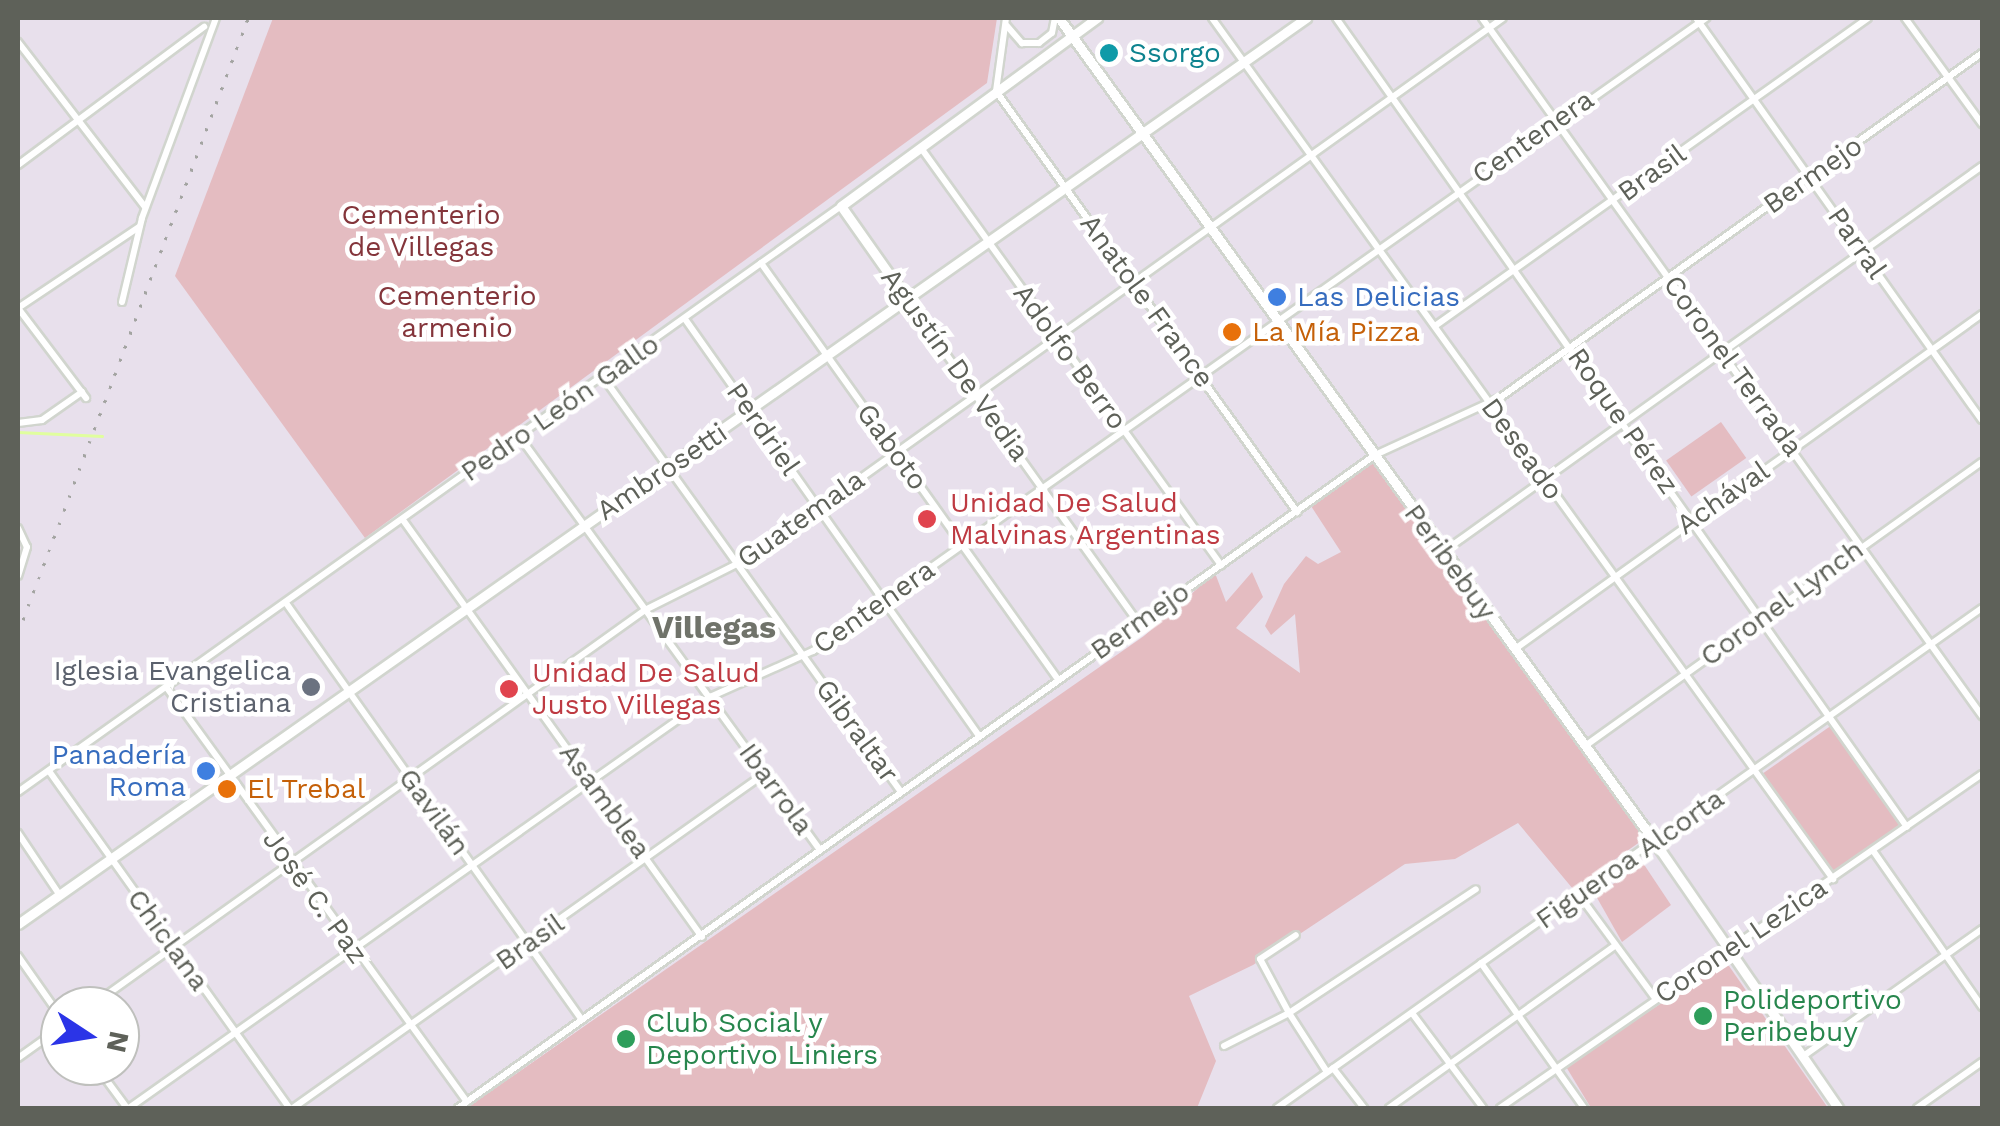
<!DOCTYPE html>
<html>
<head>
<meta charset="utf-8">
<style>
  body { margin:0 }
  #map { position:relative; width:2000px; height:1126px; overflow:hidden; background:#e8e0ec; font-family:"Work Sans",sans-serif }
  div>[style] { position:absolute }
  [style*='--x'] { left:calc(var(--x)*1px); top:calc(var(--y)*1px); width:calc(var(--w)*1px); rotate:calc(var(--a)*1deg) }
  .green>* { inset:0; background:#e4bcc1; transform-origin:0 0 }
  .stream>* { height:2.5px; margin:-1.25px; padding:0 1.25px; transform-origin:1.25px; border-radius:1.25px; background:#e0fe9e }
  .roads { filter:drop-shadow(2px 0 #d1d5ce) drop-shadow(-2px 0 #d1d5ce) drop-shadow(0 2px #d1d5ce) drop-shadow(0 -2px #d1d5ce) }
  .street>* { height:6px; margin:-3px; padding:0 3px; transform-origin:3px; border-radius:3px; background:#fff }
  .secondary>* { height:9px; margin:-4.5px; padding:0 4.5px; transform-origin:4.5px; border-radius:4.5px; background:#fff }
  .rail>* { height:2.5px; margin-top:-1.25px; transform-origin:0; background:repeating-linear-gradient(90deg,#a3a4a1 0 2.5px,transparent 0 14.5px) }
  .dots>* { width:28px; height:28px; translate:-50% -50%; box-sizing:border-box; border:5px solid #fff; border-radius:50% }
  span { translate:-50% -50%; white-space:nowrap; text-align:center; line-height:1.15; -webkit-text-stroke:9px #fff; paint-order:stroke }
  .culture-label { font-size:28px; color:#0d838f }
  .left { translate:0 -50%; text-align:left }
  .street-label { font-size:28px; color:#5e6159 }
  .park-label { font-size:28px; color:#84353b }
  .shop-label { font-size:28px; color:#366cbe }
  .right { translate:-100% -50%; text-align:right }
  .food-label { font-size:28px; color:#c56008 }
  .health-label { font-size:28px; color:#be3a42 }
  .worship-label { font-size:28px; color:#5b616d }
  .leisure-label { font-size:28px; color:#27864d }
  .quarter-label { font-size:32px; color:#70736a; font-weight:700 }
  .frame { position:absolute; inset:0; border:20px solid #5e6159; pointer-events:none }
  .north { position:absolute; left:40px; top:986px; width:100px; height:100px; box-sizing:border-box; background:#fff; border:2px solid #bfc0bd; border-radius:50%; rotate:102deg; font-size:28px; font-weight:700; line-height:40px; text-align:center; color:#5e6159 }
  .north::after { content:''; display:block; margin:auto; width:35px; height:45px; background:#2b34e7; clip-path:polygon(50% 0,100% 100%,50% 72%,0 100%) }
</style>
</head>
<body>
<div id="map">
  <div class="green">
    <i style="clip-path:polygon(273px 18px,997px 18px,987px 83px,365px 538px,175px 276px)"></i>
    <i style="left:1721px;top:422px;width:44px;height:67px;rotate:55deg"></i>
    <i style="clip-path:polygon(1375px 462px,1644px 839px,1573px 889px,1518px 823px,1455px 859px,1405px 864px,1253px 965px,1189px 996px,1216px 1061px,1197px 1108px,467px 1108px,1144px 636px,1215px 573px,1226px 602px,1252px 572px,1263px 597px,1236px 628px,1300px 673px,1295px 614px,1271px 635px,1265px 626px,1284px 584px,1306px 556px,1318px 564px,1341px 552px,1311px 506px)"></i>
    <i style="left:1832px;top:725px;width:123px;height:85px;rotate:55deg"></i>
    <i style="clip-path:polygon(1643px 863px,1671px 905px,1622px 942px,1596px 896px)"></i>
    <i style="clip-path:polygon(1721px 965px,1729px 966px,1828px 1108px,1591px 1108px,1565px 1065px)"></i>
  </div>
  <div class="stream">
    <i style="--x:18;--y:432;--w:84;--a:2.7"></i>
  </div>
  <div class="roads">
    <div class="street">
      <i style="--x:1006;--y:18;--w:74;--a:97.8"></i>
      <i style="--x:996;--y:91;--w:518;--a:54.44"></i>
      <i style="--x:1212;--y:18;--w:1062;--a:54.2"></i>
      <i style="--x:1336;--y:18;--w:990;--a:54.79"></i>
      <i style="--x:1482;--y:18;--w:859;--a:54.38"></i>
      <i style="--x:1696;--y:18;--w:493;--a:54.6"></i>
      <i style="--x:1905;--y:18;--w:131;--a:54"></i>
      <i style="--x:1007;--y:26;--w:23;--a:49"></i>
      <i style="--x:1022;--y:43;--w:17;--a:0"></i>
      <i style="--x:1039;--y:43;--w:16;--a:-38"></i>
      <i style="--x:1052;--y:33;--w:15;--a:-79"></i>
      <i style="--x:18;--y:42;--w:208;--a:52.4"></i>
      <i style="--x:921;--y:148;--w:514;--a:54.27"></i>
      <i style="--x:18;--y:165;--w:232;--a:-36.6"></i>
      <i style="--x:761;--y:263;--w:510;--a:54.5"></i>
      <i style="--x:908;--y:301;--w:395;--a:54.4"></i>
      <i style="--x:122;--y:302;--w:86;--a:-76.6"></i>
      <i style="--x:142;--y:218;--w:213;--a:-69.7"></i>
      <i style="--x:18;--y:308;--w:146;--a:-33.8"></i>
      <i style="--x:18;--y:308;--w:113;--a:52.9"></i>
      <i style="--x:685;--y:319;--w:510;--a:54.81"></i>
      <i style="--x:1435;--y:326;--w:531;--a:-35.42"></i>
      <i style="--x:603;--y:377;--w:511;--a:54.32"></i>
      <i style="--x:18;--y:423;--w:24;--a:-7"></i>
      <i style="--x:42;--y:420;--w:49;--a:-35"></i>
      <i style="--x:519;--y:436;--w:512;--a:53.98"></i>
      <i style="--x:403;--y:520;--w:513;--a:54.36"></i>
      <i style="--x:18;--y:528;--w:21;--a:65"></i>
      <i style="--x:27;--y:547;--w:30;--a:107"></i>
      <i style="--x:1443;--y:552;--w:663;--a:-35.61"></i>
      <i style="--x:286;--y:603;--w:511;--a:54.63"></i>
      <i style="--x:1515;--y:649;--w:575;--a:-35.65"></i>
      <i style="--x:167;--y:688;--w:511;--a:54.07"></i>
      <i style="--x:1585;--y:746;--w:488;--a:-35.6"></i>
      <i style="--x:49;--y:771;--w:414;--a:54.5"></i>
      <i style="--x:18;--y:792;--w:1010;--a:-35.45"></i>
      <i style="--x:18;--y:833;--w:73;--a:56.1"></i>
      <i style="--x:1874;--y:852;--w:189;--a:55.1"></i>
      <i style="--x:1579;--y:895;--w:128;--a:53.6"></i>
      <i style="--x:18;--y:956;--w:73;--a:55"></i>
      <i style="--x:1481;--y:963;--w:178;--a:54.6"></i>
      <i style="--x:91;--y:1006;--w:681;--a:-35.56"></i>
      <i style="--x:645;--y:610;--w:103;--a:-26.6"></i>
      <i style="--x:737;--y:564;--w:99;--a:-34.3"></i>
      <i style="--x:819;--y:508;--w:841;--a:-35.62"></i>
      <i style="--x:1412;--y:1013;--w:119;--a:53.2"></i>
      <i style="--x:1224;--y:1046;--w:73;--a:-26.9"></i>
      <i style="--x:1289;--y:1013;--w:61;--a:-118.2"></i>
      <i style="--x:1260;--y:959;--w:43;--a:-33.7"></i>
      <i style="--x:1802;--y:1057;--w:221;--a:-35.4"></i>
      <i style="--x:18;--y:1058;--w:52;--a:-35.5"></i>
      <i style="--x:96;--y:1066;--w:52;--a:53.6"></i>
      <i style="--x:1333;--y:1068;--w:51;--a:52.2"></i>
      <i style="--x:1327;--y:1072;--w:70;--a:-122.8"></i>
      <i style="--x:1289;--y:1013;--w:224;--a:-33.5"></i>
      <i style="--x:129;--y:1108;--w:712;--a:-35.28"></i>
      <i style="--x:710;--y:697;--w:113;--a:-24.1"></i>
      <i style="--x:813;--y:651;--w:1095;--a:-35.33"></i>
      <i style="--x:293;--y:1108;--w:577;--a:-35.34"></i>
      <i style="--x:458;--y:1108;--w:1126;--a:-35.45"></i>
      <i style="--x:1375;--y:455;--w:139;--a:-24.7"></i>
      <i style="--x:1501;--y:397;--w:591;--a:-35.57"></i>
      <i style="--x:1277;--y:1108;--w:864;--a:-35.35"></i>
      <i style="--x:1389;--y:1108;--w:279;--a:-35.7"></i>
      <i style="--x:1500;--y:1108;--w:586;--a:-34.72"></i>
      <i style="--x:1917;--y:1108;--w:80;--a:-35.3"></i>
    </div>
    <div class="secondary">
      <i style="--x:1059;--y:18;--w:1016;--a:54.13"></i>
      <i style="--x:1654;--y:841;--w:324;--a:55.4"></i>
      <i style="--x:908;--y:301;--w:116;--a:-125.2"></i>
      <i style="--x:841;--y:206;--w:318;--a:-36.3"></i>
      <i style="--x:18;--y:924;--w:1575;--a:-35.12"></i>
    </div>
  </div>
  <div class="rail">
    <i style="--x:18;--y:633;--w:657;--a:-69.5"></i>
  </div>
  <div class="dots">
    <i style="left:1109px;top:53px;background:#0f9aa8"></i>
    <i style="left:1277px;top:297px;background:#3f7fe0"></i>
    <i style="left:1232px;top:332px;background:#e8710a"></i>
    <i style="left:927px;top:519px;background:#e0444e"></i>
    <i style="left:311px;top:687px;background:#6b7280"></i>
    <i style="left:509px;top:689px;background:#e0444e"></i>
    <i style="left:206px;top:771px;background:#3f7fe0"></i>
    <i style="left:227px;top:789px;background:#e8710a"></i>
    <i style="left:1703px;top:1016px;background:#2e9e5b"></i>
    <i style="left:626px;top:1039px;background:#2e9e5b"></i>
  </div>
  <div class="culture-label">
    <span class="left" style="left:1129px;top:53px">Ssorgo</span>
  </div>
  <div class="street-label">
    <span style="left:1533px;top:137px;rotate:-35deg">Centenera</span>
    <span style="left:1652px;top:173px;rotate:-36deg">Brasil</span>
    <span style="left:1813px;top:175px;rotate:-35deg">Bermejo</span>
    <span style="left:1857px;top:243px;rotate:55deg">Parral</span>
    <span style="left:1147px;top:301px;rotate:54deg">Anatole France</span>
    <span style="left:1070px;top:357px;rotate:54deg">Adolfo Berro</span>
    <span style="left:955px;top:365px;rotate:54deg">Agustín De Vedia</span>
    <span style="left:1733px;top:366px;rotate:54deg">Coronel Terrada</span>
    <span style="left:560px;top:408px;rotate:-35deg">Pedro León Gallo</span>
    <span style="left:1623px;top:421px;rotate:55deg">Roque Pérez</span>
    <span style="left:763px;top:429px;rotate:55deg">Perdriel</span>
    <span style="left:892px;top:447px;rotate:54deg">Gaboto</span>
    <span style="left:1522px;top:449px;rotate:54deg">Deseado</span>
    <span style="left:662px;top:472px;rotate:-34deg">Ambrosetti</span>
    <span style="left:1723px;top:498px;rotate:-35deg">Achával</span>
    <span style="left:801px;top:519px;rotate:-35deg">Guatemala</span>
    <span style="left:1450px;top:562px;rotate:54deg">Peribebuy</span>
    <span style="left:1782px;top:603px;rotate:-36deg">Coronel Lynch</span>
    <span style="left:874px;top:607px;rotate:-35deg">Centenera</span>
    <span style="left:1140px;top:621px;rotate:-35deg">Bermejo</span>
    <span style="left:857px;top:731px;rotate:54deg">Gibraltar</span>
    <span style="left:776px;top:789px;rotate:54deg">Ibarrola</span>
    <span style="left:605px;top:801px;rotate:54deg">Asamblea</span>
    <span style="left:434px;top:812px;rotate:54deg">Gavilán</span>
    <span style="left:1630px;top:859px;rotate:-35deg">Figueroa Alcorta</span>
    <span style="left:315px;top:897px;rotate:54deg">José C. Paz</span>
    <span style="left:168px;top:940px;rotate:54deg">Chiclana</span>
    <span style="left:1741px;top:941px;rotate:-34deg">Coronel Lezica</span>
    <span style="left:530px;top:942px;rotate:-35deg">Brasil</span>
  </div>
  <div class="park-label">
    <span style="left:421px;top:231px">Cementerio<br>de Villegas</span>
    <span style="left:457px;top:312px">Cementerio<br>armenio</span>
  </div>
  <div class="shop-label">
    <span class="left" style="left:1297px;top:297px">Las Delicias</span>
    <span class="right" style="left:186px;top:771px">Panadería<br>Roma</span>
  </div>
  <div class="food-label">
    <span class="left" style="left:1252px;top:332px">La Mía Pizza</span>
    <span class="left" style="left:247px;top:789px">El Trebal</span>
  </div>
  <div class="health-label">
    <span class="left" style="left:950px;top:519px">Unidad De Salud<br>Malvinas Argentinas</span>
    <span class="left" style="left:532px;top:689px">Unidad De Salud<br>Justo Villegas</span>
  </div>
  <div class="worship-label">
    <span class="right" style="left:291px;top:687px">Iglesia Evangelica<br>Cristiana</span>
  </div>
  <div class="leisure-label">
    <span class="left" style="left:1723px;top:1016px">Polideportivo<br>Peribebuy</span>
    <span class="left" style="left:646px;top:1039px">Club Social y<br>Deportivo Liniers</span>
  </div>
  <div class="quarter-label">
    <span style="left:714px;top:627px">Villegas</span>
  </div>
  <div class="frame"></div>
  <div class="north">N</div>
</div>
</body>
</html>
